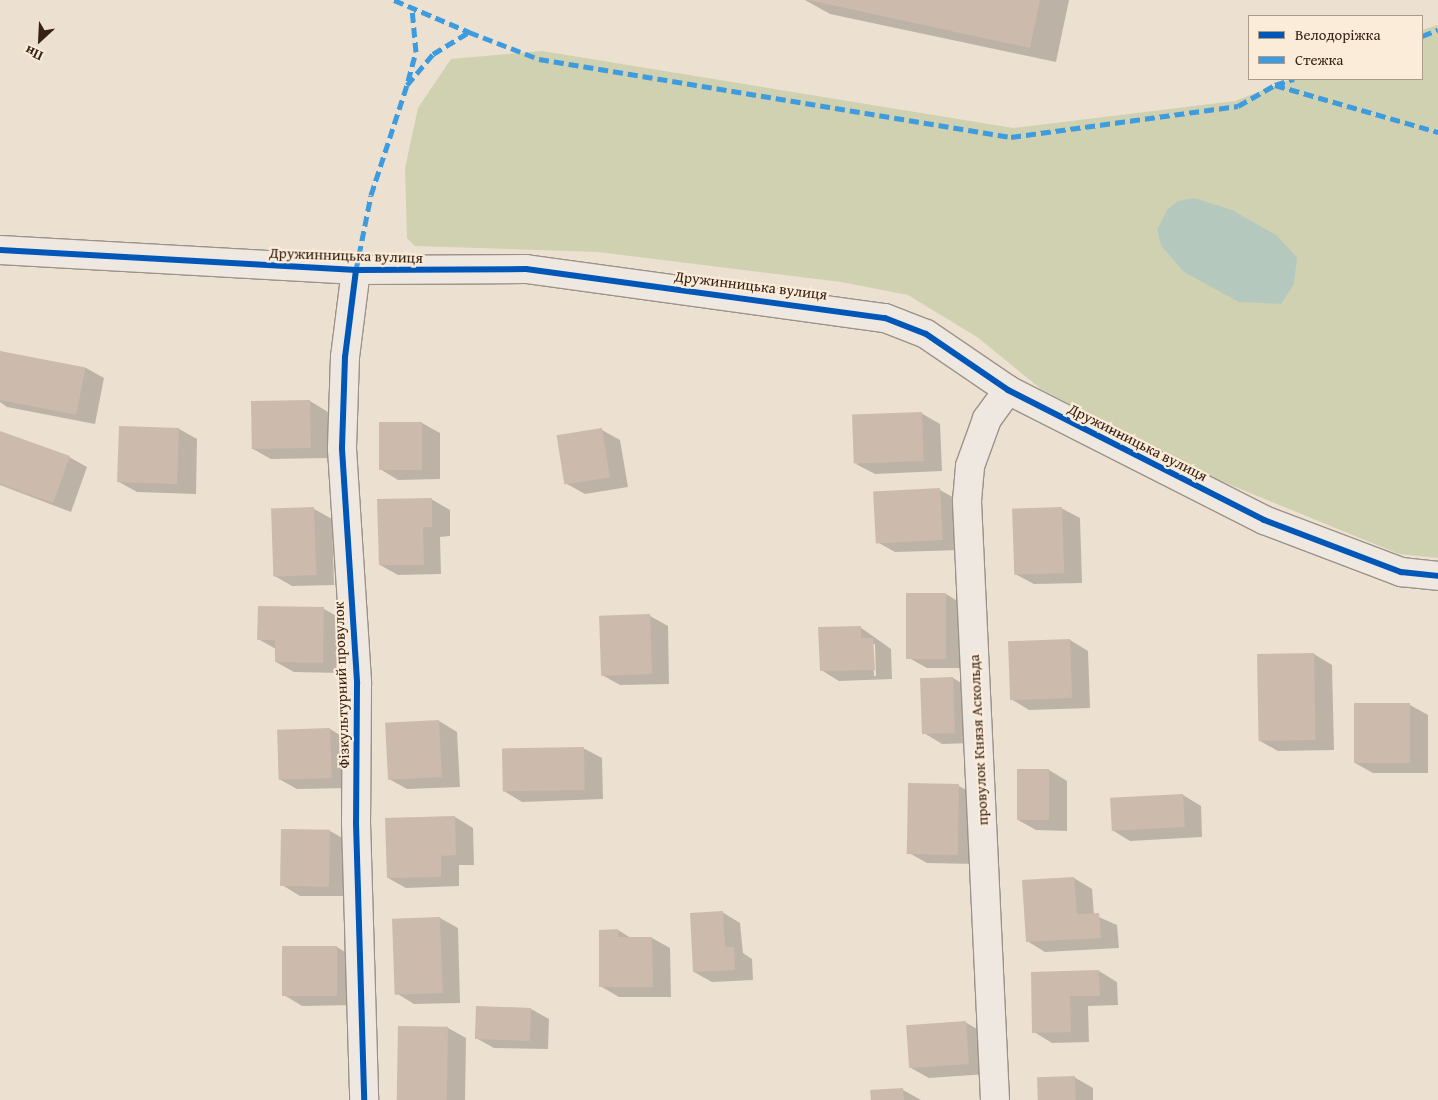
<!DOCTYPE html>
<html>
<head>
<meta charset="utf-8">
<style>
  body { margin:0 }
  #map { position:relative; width:1438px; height:1100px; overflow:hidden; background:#ece0d0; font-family:"Gentium Book Plus",serif }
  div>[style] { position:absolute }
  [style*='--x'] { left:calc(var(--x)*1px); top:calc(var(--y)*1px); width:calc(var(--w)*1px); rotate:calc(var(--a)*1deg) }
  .green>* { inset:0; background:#cfd1b1 }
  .water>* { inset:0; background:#b5c8be }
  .shadow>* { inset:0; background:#0003 }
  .building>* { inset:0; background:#ccbaad; transform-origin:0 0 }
  .roads { filter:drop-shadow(1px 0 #9c9288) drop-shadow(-1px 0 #9c9288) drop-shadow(0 1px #9c9288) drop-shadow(0 -1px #9c9288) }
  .minor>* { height:28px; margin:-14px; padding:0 14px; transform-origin:14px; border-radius:14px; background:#efe8e1 }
  .quiet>* { height:5px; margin-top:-2.5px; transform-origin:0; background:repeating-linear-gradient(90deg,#3e9bde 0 10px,transparent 0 15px) }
  .cycleway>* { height:6px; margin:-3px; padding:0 3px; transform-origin:3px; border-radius:3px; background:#0057b8 }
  span { translate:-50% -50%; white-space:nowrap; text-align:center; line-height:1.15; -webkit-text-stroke:4.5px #faecd9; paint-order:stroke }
  .street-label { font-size:15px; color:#372114 }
  .legend { position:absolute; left:1248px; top:15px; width:175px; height:65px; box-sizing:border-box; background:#faecd9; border:1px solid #ac9b8a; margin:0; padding:6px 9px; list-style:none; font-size:15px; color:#372114 }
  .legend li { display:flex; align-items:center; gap:10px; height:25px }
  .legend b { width:25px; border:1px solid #ac9b8a }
  .north { position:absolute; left:15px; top:15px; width:50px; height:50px; -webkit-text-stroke:4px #faecd9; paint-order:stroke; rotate:205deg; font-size:14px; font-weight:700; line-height:20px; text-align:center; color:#372114 }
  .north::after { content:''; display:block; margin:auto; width:18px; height:22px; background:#372114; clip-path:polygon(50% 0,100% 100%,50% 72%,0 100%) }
</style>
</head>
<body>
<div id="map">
  <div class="green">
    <i style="clip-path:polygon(evenodd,1438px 25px,1438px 558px,1399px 554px,1216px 479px,1041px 389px,977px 337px,908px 295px,841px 282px,598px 252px,415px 246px,407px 238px,405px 168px,418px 108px,451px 59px,542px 51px,1013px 128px,1235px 101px,1291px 79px,1422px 79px,1422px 30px,1438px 25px,1157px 230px,1184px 272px,1161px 246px,1157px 230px)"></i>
  </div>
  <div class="water">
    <i style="clip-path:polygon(1194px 198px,1232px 210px,1276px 235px,1297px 257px,1294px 284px,1281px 304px,1239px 302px,1184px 272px,1161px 246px,1157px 230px,1167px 210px,1178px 201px)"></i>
  </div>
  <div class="shadow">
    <i style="clip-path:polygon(805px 0,1069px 0,1056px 62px,830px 14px)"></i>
    <i style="clip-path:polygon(0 352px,86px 368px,104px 378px,95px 424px,7px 407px,0 402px)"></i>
    <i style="clip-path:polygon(310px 401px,328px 412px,329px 458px,271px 459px,253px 449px)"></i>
    <i style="clip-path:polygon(921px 413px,940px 424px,942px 471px,875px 474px,856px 464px)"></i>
    <i style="clip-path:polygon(422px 423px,440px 433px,440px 479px,398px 480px,380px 469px)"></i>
    <i style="clip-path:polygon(120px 427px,179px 429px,197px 439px,196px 494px,137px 492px,119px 482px)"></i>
    <i style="clip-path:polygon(602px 430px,620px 440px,628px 487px,585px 494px,567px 484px)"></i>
    <i style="clip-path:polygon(0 433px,69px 457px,87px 467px,71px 512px,0 485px)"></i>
    <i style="clip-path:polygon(940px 490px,958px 500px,961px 550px,895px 552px,877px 542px)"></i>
    <i style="clip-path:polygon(431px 499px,450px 510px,450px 536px,440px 537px,441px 574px,398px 575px,380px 565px)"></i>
    <i style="clip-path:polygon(1061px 508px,1080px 518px,1082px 583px,1034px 584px,1015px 574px)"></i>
    <i style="clip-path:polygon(314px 509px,332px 519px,334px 585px,292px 586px,273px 575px)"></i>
    <i style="clip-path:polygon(908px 594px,946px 594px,964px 605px,965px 668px,927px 668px,909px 658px)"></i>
    <i style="clip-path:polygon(324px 609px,342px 619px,341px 673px,294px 672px,276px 662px,276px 649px,258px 639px)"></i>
    <i style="clip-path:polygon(650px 616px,668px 626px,669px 684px,620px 685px,602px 675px)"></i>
    <i style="clip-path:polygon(evenodd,860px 627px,891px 649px,892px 679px,839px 681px,821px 670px,860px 627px,872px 644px,875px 644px,876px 676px,874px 676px,872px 644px)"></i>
    <i style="clip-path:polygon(1070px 640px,1088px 651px,1090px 708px,1029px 710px,1011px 699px)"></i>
    <i style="clip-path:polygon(1314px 654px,1332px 665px,1334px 750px,1278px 751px,1260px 741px,1258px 655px)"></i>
    <i style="clip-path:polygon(953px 678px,971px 689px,973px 743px,942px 744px,924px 733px)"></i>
    <i style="clip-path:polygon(1355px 705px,1410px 705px,1428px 715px,1428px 773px,1373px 773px,1355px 763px)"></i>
    <i style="clip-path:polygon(439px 721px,457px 732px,460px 787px,407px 789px,389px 779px)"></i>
    <i style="clip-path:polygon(330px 729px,348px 740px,350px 788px,297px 789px,279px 779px,278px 731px)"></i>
    <i style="clip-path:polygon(583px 748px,602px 758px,603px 799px,522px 802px,504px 791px)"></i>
    <i style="clip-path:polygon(1049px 770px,1067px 781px,1067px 831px,1036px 830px,1018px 820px)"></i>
    <i style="clip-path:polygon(959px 786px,977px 796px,977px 864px,927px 863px,909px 853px)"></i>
    <i style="clip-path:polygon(1183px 795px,1201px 806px,1202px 837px,1130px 841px,1112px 830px)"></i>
    <i style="clip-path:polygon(455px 817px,473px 828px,474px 865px,459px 865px,459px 886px,406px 888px,388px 878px)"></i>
    <i style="clip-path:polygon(330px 831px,348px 841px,348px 896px,300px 896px,282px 885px)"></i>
    <i style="clip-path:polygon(1074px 878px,1092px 889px,1094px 915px,1117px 925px,1119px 948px,1045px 952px,1027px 941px,1024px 881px)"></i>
    <i style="clip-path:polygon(722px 912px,740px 923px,743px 953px,752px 959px,753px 980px,712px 982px,694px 972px)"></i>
    <i style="clip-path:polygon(440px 918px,458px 928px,460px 1003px,414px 1004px,396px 993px)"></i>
    <i style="clip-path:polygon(618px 930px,631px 938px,652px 938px,670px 948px,671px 997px,619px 997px,600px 986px)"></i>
    <i style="clip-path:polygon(337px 947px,355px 958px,356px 1005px,302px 1006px,284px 995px)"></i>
    <i style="clip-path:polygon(1099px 971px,1117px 982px,1118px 1005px,1088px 1006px,1089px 1042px,1052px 1043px,1034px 1032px,1032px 973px)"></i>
    <i style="clip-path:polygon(531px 1009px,549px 1019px,548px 1049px,494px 1048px,476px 1038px)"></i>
    <i style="clip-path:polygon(965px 1022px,984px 1033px,987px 1074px,929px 1078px,911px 1068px)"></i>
    <i style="clip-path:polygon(448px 1028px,466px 1038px,465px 1100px,399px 1100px)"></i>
    <i style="clip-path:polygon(1074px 1077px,1093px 1088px,1093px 1100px,1039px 1100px)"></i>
    <i style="clip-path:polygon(903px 1090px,921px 1100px,872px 1100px)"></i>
  </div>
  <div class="building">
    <i style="clip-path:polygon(808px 0,1040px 0,1030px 48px)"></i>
    <i style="left:0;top:351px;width:87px;height:48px;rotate:11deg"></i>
    <i style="left:310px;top:400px;width:48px;height:59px;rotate:89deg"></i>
    <i style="left:922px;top:412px;width:49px;height:70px;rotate:88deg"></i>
    <i style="left:379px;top:422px;width:43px;height:48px"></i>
    <i style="left:119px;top:426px;width:60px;height:56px;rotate:2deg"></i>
    <i style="left:602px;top:428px;width:50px;height:46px;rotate:81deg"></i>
    <i style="clip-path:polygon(0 431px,70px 456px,53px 503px,0 484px)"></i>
    <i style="left:940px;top:488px;width:52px;height:67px;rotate:87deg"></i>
    <i style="clip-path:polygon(432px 498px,432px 527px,423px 527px,424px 565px,379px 565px,377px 499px)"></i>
    <i style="left:314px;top:507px;width:68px;height:43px;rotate:88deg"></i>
    <i style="left:1062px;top:507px;width:66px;height:50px;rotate:88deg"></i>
    <i style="left:906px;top:593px;width:40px;height:66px"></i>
    <i style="clip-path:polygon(258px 606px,324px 607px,323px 663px,275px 662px,275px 640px,257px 640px)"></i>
    <i style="left:650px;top:614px;width:60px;height:51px;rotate:88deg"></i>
    <i style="clip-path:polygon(861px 626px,861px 638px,873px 638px,875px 670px,820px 671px,818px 627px)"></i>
    <i style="left:1070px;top:639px;width:59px;height:62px;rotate:88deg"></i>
    <i style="left:1314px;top:653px;width:87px;height:57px;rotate:89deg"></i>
    <i style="left:953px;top:677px;width:56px;height:33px;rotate:88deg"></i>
    <i style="left:1354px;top:703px;width:56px;height:60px"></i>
    <i style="left:439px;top:720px;width:57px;height:54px;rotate:87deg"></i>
    <i style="left:330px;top:728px;width:50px;height:53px;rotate:88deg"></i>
    <i style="left:584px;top:747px;width:43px;height:82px;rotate:89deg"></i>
    <i style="left:1017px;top:769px;width:32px;height:51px"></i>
    <i style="left:908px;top:783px;width:51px;height:71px;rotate:1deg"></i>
    <i style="left:1183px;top:794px;width:33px;height:73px;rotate:87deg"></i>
    <i style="clip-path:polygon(455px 816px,456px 855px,441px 856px,441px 877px,387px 878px,385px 818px)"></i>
    <i style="left:281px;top:829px;width:49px;height:57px;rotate:1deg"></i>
    <i style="clip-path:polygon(1074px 877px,1077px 914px,1099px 913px,1101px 938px,1026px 942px,1022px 880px)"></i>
    <i style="clip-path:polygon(723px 911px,725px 947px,734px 947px,735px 970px,693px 972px,690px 913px)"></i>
    <i style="left:440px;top:917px;width:76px;height:48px;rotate:88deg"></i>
    <i style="clip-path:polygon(618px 929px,618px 937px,652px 937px,653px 987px,599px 987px,599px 930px)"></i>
    <i style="left:282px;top:946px;width:55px;height:50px"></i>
    <i style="clip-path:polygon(1099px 970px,1100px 996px,1070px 996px,1071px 1032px,1032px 1033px,1031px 972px)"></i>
    <i style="left:476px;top:1006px;width:55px;height:33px;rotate:2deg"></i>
    <i style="left:966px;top:1021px;width:43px;height:60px;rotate:86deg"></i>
    <i style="left:398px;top:1026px;width:50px;height:74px;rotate:1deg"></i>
    <i style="left:1075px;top:1076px;width:24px;height:38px;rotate:88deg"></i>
    <i style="clip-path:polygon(903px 1088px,904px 1100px,871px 1100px,870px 1090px)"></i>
  </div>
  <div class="roads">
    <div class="minor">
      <i style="--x:0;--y:250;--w:357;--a:3.2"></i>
      <i style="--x:356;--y:270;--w:170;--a:-0.3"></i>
      <i style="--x:526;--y:269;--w:362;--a:7.8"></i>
      <i style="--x:885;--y:318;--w:44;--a:21.3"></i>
      <i style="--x:926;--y:334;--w:99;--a:34.3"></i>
      <i style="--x:1008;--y:390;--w:287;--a:26.9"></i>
      <i style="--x:1264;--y:520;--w:147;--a:20.8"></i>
      <i style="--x:1401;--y:572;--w:37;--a:6"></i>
      <i style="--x:356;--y:270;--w:88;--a:97.2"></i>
      <i style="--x:345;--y:357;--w:92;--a:91.9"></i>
      <i style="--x:342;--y:449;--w:235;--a:86.3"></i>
      <i style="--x:357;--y:684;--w:139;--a:90.4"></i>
      <i style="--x:356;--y:823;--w:277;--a:88.3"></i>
      <i style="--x:995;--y:1100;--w:600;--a:-92.68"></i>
      <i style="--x:967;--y:501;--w:35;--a:-85"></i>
      <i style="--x:970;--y:466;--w:50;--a:-70.1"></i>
      <i style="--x:987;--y:419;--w:36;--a:-54"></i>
    </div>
  </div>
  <div class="quiet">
    <i style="--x:394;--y:0;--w:82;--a:23.1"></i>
    <i style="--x:1422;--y:36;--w:17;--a:-21"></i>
    <i style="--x:408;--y:81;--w:30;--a:-75"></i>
    <i style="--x:416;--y:52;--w:44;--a:-95.2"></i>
    <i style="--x:1275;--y:85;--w:170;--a:16.1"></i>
    <i style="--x:356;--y:270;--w:76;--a:-78.7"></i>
    <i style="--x:371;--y:195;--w:116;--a:-71.9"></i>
    <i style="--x:407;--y:85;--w:40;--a:-50"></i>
    <i style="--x:433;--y:54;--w:42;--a:-31.4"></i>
    <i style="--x:469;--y:32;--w:75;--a:21.1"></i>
    <i style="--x:539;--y:59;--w:478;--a:9.4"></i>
    <i style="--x:1011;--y:137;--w:229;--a:-7.8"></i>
    <i style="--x:1238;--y:106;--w:43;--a:-29.6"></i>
    <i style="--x:1275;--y:85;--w:20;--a:-18"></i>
  </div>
  <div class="cycleway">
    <i style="--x:0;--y:250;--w:357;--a:3.2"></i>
    <i style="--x:356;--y:270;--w:170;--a:-0.3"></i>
    <i style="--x:526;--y:269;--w:362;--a:7.8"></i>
    <i style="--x:885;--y:318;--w:44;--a:21.3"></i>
    <i style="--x:926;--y:334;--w:99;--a:34.3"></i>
    <i style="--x:1008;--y:390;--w:287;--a:26.9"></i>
    <i style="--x:1264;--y:520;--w:147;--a:20.8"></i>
    <i style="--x:1401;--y:572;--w:37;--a:6"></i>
    <i style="--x:356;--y:270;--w:88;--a:97.2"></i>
    <i style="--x:345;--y:357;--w:92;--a:91.9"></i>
    <i style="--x:342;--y:449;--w:235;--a:86.3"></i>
    <i style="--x:357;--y:684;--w:139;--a:90.4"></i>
    <i style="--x:356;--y:823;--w:277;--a:88.3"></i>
  </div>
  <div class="street-label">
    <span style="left:346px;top:255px;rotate:2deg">Дружинницька вулиця</span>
    <span style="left:751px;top:285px;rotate:7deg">Дружинницька вулиця</span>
    <span style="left:1138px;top:442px;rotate:27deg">Дружинницька вулиця</span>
    <span style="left:341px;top:685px;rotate:-92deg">Фізкультурний провулок</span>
    <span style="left:978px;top:740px;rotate:-93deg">провулок Князя Аскольда</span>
  </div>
  <ul class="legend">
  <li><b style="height:6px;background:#0057b8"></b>Велодоріжка</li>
  <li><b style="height:6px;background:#3e9bde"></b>Стежка</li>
  </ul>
  <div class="north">Пн</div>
</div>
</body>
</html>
